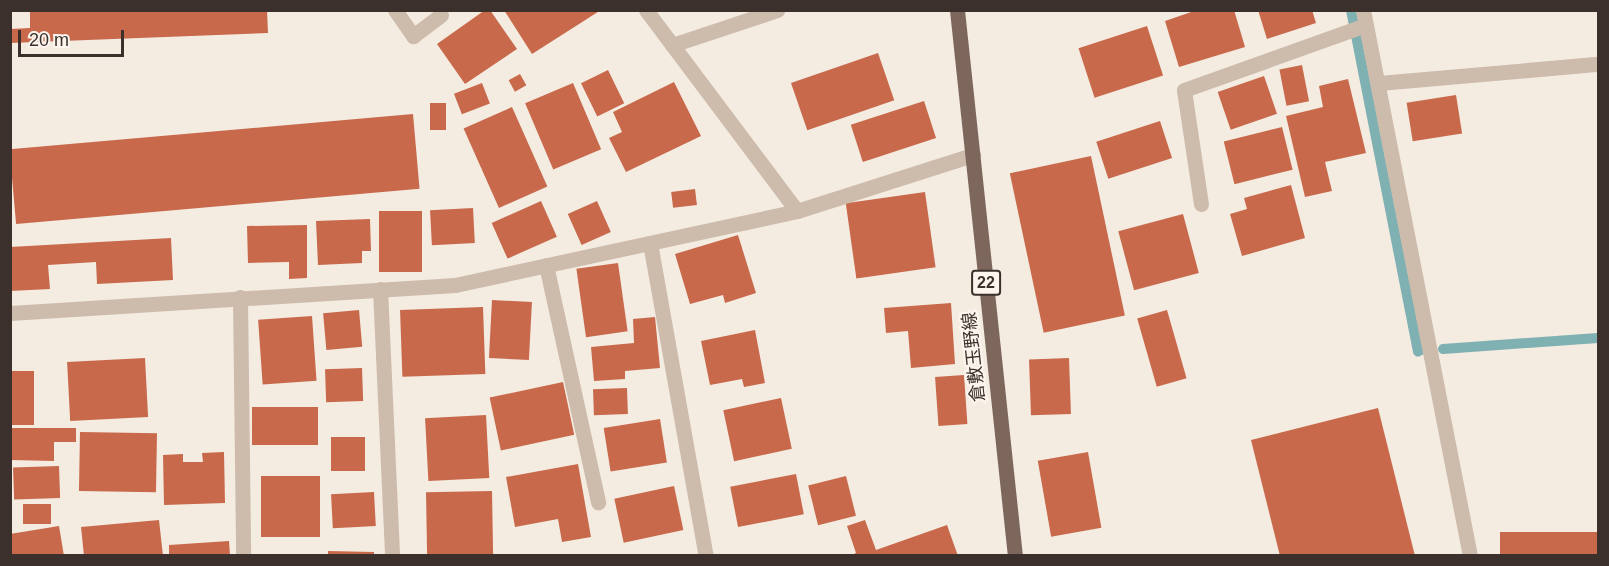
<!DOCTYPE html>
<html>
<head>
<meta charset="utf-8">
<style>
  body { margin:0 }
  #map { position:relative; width:1609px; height:566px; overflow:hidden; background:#f4ebe1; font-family:Helvetica,"Noto Sans JP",sans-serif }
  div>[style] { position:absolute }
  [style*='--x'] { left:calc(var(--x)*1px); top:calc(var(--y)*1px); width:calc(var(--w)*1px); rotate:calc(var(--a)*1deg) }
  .stream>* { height:10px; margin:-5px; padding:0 5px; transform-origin:5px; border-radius:5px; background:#7fb0b2 }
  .building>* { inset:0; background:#c8694b; transform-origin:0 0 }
  .minor>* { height:15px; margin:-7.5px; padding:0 7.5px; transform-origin:7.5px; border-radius:7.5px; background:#cdbbac }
  .primary>* { height:15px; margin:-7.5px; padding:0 7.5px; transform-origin:7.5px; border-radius:7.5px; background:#7d675c }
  span { translate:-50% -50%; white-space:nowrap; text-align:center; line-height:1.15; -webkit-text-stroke:4.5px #fbf5ee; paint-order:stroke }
  .shield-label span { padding:2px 4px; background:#fbf5ee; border:2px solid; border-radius:4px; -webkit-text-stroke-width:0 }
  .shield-label { font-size:16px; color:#3b302b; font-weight:700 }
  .street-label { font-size:18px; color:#3b302b }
  .frame { position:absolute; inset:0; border:12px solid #3b302b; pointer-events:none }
  .scale { position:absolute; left:18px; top:30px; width:106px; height:27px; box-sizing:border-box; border:3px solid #3b302b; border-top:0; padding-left:8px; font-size:18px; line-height:21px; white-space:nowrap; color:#3b302b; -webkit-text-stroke:4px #fbf5ee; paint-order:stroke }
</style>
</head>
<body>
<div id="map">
  <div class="stream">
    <i style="--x:1351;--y:10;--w:348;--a:78.9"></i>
    <i style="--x:1418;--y:351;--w:3;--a:-18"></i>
    <i style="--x:1443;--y:349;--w:155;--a:-4.1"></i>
  </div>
  <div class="building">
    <i style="clip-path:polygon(30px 10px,267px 10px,268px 33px,10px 43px,10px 29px,30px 28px)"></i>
    <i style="clip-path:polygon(485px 10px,490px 10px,517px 49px,465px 84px,437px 44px)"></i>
    <i style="clip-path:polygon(504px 10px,601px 10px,532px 54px)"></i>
    <i style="clip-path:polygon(1197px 10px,1234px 10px,1245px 47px,1179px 67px,1165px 21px)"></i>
    <i style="clip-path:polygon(1258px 10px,1312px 10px,1316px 23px,1267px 39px)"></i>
    <i style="left:1147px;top:26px;width:52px;height:72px;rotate:72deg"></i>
    <i style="left:878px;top:53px;width:50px;height:92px;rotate:71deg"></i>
    <i style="left:1302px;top:65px;width:37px;height:23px;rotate:79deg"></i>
    <i style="left:608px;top:70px;width:37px;height:30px;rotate:64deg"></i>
    <i style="left:520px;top:74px;width:13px;height:13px;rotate:61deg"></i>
    <i style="left:1264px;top:76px;width:40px;height:49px;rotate:71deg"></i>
    <i style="clip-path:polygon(1348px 79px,1366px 153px,1325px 162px,1332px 191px,1305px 197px,1286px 116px,1323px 107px,1319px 86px)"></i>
    <i style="clip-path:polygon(674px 82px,701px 136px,626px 172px,609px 138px,622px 132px,613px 112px)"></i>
    <i style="left:482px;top:83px;width:22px;height:30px;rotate:69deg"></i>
    <i style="left:573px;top:83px;width:72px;height:52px;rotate:67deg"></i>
    <i style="left:1456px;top:95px;width:39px;height:50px;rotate:81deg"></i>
    <i style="left:924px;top:101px;width:39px;height:77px;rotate:72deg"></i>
    <i style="left:430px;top:103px;width:16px;height:27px"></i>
    <i style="left:512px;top:107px;width:87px;height:53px;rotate:66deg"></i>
    <i style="left:413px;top:114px;width:75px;height:405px;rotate:85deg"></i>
    <i style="left:1160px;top:121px;width:39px;height:67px;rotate:72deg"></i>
    <i style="left:1282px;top:127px;width:44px;height:60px;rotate:76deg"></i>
    <i style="left:1091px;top:156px;width:163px;height:83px;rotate:78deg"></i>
    <i style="clip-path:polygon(1291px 185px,1305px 238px,1242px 256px,1230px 214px,1247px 209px,1244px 198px)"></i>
    <i style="left:695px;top:189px;width:16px;height:24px;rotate:83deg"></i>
    <i style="left:925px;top:192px;width:76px;height:80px;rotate:82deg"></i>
    <i style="left:541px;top:201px;width:39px;height:54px;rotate:66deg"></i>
    <i style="left:597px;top:201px;width:34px;height:32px;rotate:66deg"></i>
    <i style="left:473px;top:208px;width:35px;height:43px;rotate:87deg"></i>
    <i style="left:379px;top:211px;width:43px;height:61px"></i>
    <i style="left:1183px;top:214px;width:61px;height:67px;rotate:75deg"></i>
    <i style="clip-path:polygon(370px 219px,371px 251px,362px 251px,362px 263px,318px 265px,316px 221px)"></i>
    <i style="clip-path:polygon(307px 225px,307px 278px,289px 279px,289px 262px,248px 263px,247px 226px)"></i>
    <i style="clip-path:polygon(738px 235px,756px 293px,725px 303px,723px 295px,690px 304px,675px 254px)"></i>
    <i style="clip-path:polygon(171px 238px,173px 280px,97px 284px,96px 262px,48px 265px,50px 289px,10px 291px,10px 247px)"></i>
    <i style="left:618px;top:263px;width:69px;height:42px;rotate:82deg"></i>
    <i style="left:492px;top:300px;width:40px;height:58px;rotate:3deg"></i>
    <i style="clip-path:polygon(951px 303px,955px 364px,911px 368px,908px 331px,886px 333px,884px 308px)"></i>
    <i style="left:483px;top:307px;width:67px;height:83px;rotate:88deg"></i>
    <i style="left:359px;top:310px;width:37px;height:36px;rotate:85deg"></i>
    <i style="left:1167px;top:310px;width:71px;height:31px;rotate:74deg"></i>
    <i style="left:312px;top:316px;width:65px;height:54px;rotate:86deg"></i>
    <i style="clip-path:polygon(655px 317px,660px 368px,625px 371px,625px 379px,594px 381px,591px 347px,634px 343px,633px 319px)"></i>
    <i style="clip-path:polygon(755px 330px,765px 383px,744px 387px,742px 379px,710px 385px,701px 341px)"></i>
    <i style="left:145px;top:358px;width:59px;height:78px;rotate:87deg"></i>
    <i style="left:1069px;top:358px;width:56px;height:40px;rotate:88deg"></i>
    <i style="left:362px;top:368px;width:33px;height:37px;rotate:88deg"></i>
    <i style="left:10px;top:371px;width:24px;height:54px"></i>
    <i style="left:964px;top:375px;width:49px;height:29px;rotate:86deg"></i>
    <i style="left:563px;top:382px;width:54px;height:75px;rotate:78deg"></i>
    <i style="left:627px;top:388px;width:26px;height:34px;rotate:88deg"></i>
    <i style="left:781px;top:398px;width:52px;height:59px;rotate:78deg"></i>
    <i style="left:252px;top:407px;width:66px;height:38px"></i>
    <i style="clip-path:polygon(1378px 408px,1415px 556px,1280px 556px,1251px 440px)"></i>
    <i style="left:486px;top:415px;width:63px;height:61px;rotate:87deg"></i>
    <i style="left:660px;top:419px;width:44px;height:57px;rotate:81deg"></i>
    <i style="clip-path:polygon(10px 428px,76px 428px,76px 442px,54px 442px,54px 461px,10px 460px)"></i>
    <i style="left:80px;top:432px;width:77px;height:59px;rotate:1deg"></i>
    <i style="left:331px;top:437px;width:34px;height:34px"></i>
    <i style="clip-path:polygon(224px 452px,225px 503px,164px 505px,163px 455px,183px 454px,183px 462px,203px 462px,202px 453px)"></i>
    <i style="left:1088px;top:452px;width:77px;height:51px;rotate:80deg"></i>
    <i style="clip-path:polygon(578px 464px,591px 537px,562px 542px,558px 519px,515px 527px,506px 477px)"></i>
    <i style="left:59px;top:466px;width:32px;height:46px;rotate:88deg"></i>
    <i style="left:796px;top:474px;width:41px;height:67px;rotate:79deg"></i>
    <i style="left:261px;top:476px;width:59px;height:61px"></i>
    <i style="left:846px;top:476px;width:41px;height:39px;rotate:76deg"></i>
    <i style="left:674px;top:486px;width:45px;height:61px;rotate:78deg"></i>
    <i style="left:492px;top:491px;width:65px;height:66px;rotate:89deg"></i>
    <i style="left:374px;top:492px;width:34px;height:43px;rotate:87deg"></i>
    <i style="left:23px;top:504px;width:28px;height:20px"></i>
    <i style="clip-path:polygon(159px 520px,163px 556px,84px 556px,81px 527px)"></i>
    <i style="clip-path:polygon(865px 520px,876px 550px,947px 525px,958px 556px,849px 556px,856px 553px,847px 526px)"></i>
    <i style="clip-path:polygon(59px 526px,64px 556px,10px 556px,10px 534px)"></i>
    <i style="left:1598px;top:532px;width:24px;height:98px;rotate:90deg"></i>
    <i style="clip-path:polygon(229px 541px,230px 556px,169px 556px,169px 545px)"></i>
    <i style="clip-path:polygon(328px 551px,374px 552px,374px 556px,328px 556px)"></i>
  </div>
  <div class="minor">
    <i style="--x:395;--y:10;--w:32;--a:55"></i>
    <i style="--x:413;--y:36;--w:35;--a:-37"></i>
    <i style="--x:646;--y:10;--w:251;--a:53.1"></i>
    <i style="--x:1363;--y:10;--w:556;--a:78.91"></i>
    <i style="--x:672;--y:45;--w:111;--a:-18.4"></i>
    <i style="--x:1379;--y:83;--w:220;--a:-5"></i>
    <i style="--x:1201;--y:204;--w:115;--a:-98.5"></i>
    <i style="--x:1184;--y:90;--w:193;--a:-19.7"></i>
    <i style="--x:650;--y:243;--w:318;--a:79.9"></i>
    <i style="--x:546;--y:265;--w:243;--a:77.6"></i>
    <i style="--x:380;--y:289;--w:267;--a:87.4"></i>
    <i style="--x:240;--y:297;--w:259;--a:89.3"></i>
    <i style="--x:10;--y:313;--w:446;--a:-3.6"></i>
    <i style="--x:455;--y:285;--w:350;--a:-12.2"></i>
    <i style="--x:797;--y:211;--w:185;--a:-17.7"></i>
  </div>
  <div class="primary">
    <i style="--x:957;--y:10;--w:549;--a:83.94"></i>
  </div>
  <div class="shield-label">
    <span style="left:986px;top:283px">22</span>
  </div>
  <div class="street-label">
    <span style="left:974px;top:357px;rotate:-96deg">倉敷玉野線</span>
  </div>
  <div class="frame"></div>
  <div class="scale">20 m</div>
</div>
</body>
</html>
